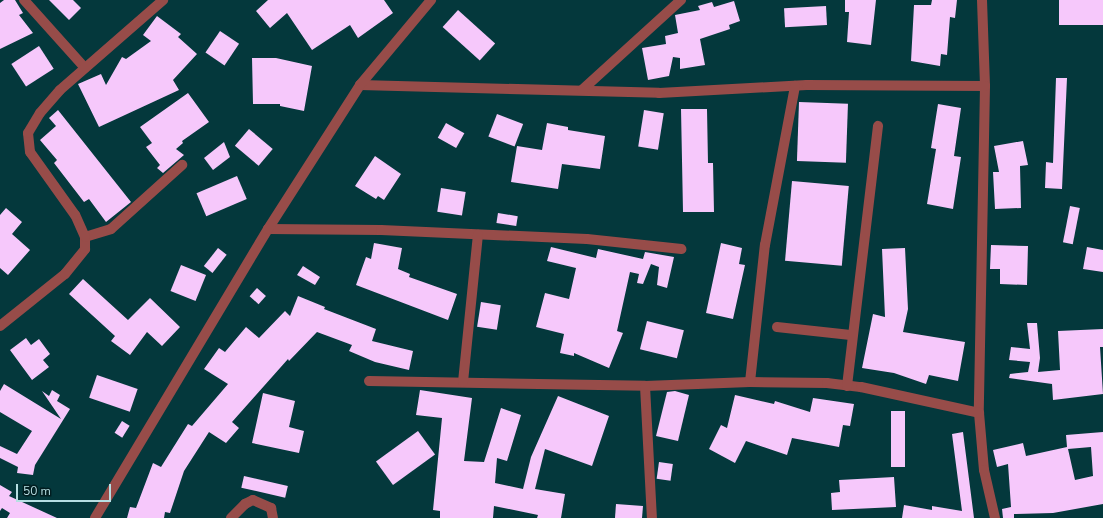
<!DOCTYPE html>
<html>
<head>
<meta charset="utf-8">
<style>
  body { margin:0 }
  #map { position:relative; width:1103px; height:518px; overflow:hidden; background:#04383c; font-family:"Nunito Sans",sans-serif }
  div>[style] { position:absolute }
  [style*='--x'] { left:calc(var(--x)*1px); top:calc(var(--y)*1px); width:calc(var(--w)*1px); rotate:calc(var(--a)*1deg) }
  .building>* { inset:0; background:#f6c8fb; transform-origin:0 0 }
  .minor>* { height:10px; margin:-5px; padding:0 5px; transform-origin:5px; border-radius:5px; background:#974c49 }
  span { translate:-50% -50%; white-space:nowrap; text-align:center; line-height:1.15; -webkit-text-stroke:4px #021d20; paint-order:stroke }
  .scale { position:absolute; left:16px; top:484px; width:95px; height:18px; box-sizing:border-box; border:2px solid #b7dfe3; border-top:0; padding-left:5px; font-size:12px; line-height:14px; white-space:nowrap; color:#b7dfe3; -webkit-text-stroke:3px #021d20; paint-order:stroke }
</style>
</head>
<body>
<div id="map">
  <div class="building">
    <i style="clip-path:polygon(4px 0,15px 0,23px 13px,19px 15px,33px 33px,0 49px,0 3px)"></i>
    <i style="clip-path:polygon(49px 0,73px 0,81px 8px,69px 20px)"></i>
    <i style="clip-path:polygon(268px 0,384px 0,393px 13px,358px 38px,350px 25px,312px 50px,287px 13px,270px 28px,256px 11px)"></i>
    <i style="clip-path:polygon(845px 0,876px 0,871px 45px,847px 42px,849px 12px,845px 12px)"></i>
    <i style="clip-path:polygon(932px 0,957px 0,955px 18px,950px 17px,947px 55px,941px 54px,940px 66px,911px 61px,914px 5px,931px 5px)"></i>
    <i style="left:1059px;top:0;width:44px;height:25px"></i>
    <i style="clip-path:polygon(734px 1px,740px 21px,729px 25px,730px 29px,700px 39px,705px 65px,680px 69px,680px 58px,673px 57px,669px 76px,648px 80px,642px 48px,666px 44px,665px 36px,678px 33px,675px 15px,700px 10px,698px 6px,712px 2px,714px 7px)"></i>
    <i style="left:826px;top:6px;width:19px;height:42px;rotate:87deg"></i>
    <i style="left:458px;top:10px;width:50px;height:23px;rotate:42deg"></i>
    <i style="clip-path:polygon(157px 16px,181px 34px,178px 37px,197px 54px,173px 80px,179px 90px,99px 127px,78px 84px,101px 74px,106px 85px,122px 57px,126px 59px,151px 41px,143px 35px)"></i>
    <i style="left:220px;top:31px;width:23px;height:26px;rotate:34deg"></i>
    <i style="left:39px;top:46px;width:27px;height:33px;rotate:57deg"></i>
    <i style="clip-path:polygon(252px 58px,276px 58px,312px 66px,304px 111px,280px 106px,280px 104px,253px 104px)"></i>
    <i style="clip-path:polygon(1056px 78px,1067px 78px,1062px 189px,1045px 188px,1046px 162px,1053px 163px)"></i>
    <i style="clip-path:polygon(188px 93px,209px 122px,182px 141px,183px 143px,176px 149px,184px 155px,163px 173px,157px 168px,160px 165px,146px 147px,152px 143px,140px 127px)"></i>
    <i style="left:799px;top:102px;width:49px;height:59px;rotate:2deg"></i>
    <i style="clip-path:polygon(938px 104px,961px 108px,954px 156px,961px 157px,953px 209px,927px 204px,936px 149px,931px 148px)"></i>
    <i style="clip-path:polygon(681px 109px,707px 109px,708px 163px,713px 163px,714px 212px,683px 212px)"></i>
    <i style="clip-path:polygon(58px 110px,131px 202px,106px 222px,89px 199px,84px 202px,54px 163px,57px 160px,40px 140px,56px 126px,49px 118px)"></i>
    <i style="left:644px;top:110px;width:20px;height:37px;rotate:9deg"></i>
    <i style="left:497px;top:114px;width:28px;height:24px;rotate:21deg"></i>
    <i style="left:446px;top:123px;width:21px;height:17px;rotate:29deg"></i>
    <i style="clip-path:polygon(547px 123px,568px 127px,568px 130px,605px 136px,600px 169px,562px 164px,558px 189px,511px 182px,517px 146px,542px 150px)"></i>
    <i style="left:249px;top:129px;width:31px;height:22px;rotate:40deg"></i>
    <i style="clip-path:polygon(1023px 141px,1028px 165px,1020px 166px,1021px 208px,995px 209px,993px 172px,999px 172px,994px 146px)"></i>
    <i style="clip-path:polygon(224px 142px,230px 157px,213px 170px,204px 158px)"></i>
    <i style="clip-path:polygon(375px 156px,401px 174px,384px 200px,378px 196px,376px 199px,355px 186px)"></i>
    <i style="left:237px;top:176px;width:25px;height:44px;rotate:67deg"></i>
    <i style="left:792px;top:181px;width:57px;height:80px;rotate:5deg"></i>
    <i style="left:441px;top:188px;width:25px;height:24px;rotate:9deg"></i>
    <i style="left:1070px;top:206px;width:10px;height:37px;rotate:11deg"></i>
    <i style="clip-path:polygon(6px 208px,22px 222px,12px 234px,30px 250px,8px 275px,0 268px,0 215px)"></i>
    <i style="left:498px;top:213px;width:20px;height:10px;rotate:9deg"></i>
    <i style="clip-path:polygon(374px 243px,402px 248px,398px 269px,410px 274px,409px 277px,457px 294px,448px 320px,356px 285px,366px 257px,371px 259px)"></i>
    <i style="clip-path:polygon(721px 243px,742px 248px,739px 264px,745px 265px,733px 319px,706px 313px)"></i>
    <i style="clip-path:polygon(991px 245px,1028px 246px,1027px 285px,1000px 284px,1000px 269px,990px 269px)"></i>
    <i style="clip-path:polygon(551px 247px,596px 258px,598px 249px,643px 259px,645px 252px,674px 257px,667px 288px,657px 285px,659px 267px,651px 264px,643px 284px,637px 283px,639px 274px,630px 272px,617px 331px,623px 333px,609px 368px,574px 353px,574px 356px,560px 353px,564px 334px,536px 327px,545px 293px,569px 299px,576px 268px,547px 261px)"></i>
    <i style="clip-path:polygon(1087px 247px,1103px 250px,1103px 272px,1083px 269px)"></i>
    <i style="left:218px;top:248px;width:11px;height:23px;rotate:38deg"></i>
    <i style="clip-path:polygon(905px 248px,908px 309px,903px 332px,965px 342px,958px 381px,929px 375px,926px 384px,894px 373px,862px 368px,873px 314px,885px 317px,882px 249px)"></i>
    <i style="left:181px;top:265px;width:27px;height:28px;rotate:22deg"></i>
    <i style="clip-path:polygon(303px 266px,320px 277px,315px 285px,297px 275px)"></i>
    <i style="clip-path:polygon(83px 279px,128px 320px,150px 298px,180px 327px,162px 346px,147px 332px,130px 355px,111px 341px,115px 336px,69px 294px)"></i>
    <i style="left:257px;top:288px;width:12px;height:11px;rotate:42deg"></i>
    <i style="clip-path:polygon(298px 296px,325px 307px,324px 309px,376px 329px,372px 341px,413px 351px,409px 370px,375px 362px,349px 351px,352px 345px,317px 332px,289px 361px,288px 359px,232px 422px,239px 428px,226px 443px,209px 432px,184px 471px,170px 513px,165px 512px,164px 518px,127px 518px,130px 507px,136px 508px,153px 463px,161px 467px,188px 424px,192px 426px,228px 384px,204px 369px,219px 348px,225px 352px,246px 327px,259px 338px,285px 311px,290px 316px)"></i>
    <i style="left:481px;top:302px;width:20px;height:25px;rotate:9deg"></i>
    <i style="left:647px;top:321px;width:38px;height:29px;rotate:14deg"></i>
    <i style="clip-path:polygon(1027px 323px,1037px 323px,1040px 358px,1038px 372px,1060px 370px,1058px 331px,1103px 329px,1103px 347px,1100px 347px,1103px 394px,1053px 400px,1052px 384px,1009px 378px,1010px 374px,1028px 372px,1030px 362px,1009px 360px,1011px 347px,1030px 349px)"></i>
    <i style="clip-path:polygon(26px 338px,31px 345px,39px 339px,50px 354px,43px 360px,49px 367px,32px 380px,10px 350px)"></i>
    <i style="left:97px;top:375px;width:43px;height:24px;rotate:19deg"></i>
    <i style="clip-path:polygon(4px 384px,61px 419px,42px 391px,49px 396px,52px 390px,60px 395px,57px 401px,70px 409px,35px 465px,33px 475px,17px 473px,18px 467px,0 458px,0 446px,17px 454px,32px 431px,0 412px,0 391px)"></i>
    <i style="clip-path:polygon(420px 390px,472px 398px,464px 461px,484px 462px,501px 408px,521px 415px,507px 461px,497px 458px,495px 483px,523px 489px,531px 457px,558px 396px,609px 416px,592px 466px,545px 449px,535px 489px,565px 494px,561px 518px,537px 518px,538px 515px,494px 506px,493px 518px,440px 518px,440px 511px,433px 510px,442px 418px,416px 415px)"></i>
    <i style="clip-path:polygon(675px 391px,689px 395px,678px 441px,656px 436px,667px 392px)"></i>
    <i style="clip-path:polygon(263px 393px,295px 401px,289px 427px,304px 431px,299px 453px,252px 443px)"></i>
    <i style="clip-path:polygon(735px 395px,774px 404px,775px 401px,810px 412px,813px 398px,854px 404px,850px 426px,843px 425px,839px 447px,792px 438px,787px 455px,746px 441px,735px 463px,709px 449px,721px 425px,727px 428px)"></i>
    <i style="left:891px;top:411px;width:14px;height:56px"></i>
    <i style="left:122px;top:421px;width:9px;height:14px;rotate:32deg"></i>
    <i style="left:418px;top:431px;width:29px;height:52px;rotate:54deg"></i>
    <i style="clip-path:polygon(963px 432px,974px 518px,902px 518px,904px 505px,932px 510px,932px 506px,962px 511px,952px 434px)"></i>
    <i style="clip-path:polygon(evenodd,1103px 432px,1103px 504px,1053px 513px,1014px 514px,1014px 518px,1003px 518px,1002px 509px,1011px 507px,1008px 464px,997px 467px,993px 450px,1023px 443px,1026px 456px,1067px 447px,1066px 435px,1103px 432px,1091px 447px,1093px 476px,1075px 480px,1068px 449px,1091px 447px)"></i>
    <i style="left:659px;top:462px;width:14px;height:17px;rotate:8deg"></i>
    <i style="left:244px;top:476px;width:45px;height:12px;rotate:13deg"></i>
    <i style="clip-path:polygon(894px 477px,896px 507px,832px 510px,831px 493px,840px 492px,839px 480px)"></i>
    <i style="clip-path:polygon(0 485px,12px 492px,9px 496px,57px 518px,7px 518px,10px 513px,2px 508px,0 511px)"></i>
    <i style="clip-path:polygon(616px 504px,643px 506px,642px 518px,615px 518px)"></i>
  </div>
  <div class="minor">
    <i style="--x:24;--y:0;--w:91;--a:48.1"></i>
    <i style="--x:982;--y:0;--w:86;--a:88"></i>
    <i style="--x:985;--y:86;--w:327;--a:91.1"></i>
    <i style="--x:979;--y:413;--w:57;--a:85"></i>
    <i style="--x:984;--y:470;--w:49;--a:77.1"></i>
    <i style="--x:360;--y:85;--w:299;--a:1.5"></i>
    <i style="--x:659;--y:93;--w:148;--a:-3.1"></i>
    <i style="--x:807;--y:85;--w:178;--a:0.3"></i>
    <i style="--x:582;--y:90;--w:134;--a:-42.3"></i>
    <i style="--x:268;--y:229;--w:113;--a:0.5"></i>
    <i style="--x:381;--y:230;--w:206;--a:2.5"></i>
    <i style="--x:587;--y:239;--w:95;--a:6.1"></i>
    <i style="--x:85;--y:237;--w:27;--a:-17"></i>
    <i style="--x:111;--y:229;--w:96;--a:-42"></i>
    <i style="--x:0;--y:326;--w:83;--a:-38.7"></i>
    <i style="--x:65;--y:274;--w:32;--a:-51"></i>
    <i style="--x:85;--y:249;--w:12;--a:-90"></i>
    <i style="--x:85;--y:237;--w:24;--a:-114"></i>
    <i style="--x:75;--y:215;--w:77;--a:-125.5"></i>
    <i style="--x:30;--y:152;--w:19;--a:-96"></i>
    <i style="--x:28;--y:133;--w:23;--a:-59"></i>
    <i style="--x:40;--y:113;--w:30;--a:-49"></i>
    <i style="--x:60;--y:90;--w:137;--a:-41.1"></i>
    <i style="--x:777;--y:327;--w:74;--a:6.2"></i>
    <i style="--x:369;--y:381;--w:276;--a:1"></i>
    <i style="--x:645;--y:386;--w:105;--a:-2.2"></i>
    <i style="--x:750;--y:382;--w:77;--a:0.7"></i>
    <i style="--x:827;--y:383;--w:34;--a:7"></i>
    <i style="--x:861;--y:387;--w:121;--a:12.4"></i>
    <i style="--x:463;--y:382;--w:148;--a:-84.2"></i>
    <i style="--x:750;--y:382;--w:138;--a:-83.8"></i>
    <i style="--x:765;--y:245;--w:162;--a:-79.3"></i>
    <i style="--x:645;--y:386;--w:132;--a:87"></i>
    <i style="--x:847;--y:386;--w:262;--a:-83.2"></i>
    <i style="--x:95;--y:518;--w:337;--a:-59.1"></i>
    <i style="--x:268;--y:229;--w:171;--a:-57.4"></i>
    <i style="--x:360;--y:85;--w:111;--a:-50.1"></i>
    <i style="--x:231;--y:518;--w:20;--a:-45"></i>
    <i style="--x:245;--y:504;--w:9;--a:-27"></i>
    <i style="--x:253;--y:500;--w:20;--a:24"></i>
    <i style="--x:271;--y:508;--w:10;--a:79"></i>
  </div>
  <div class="scale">50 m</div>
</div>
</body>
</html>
